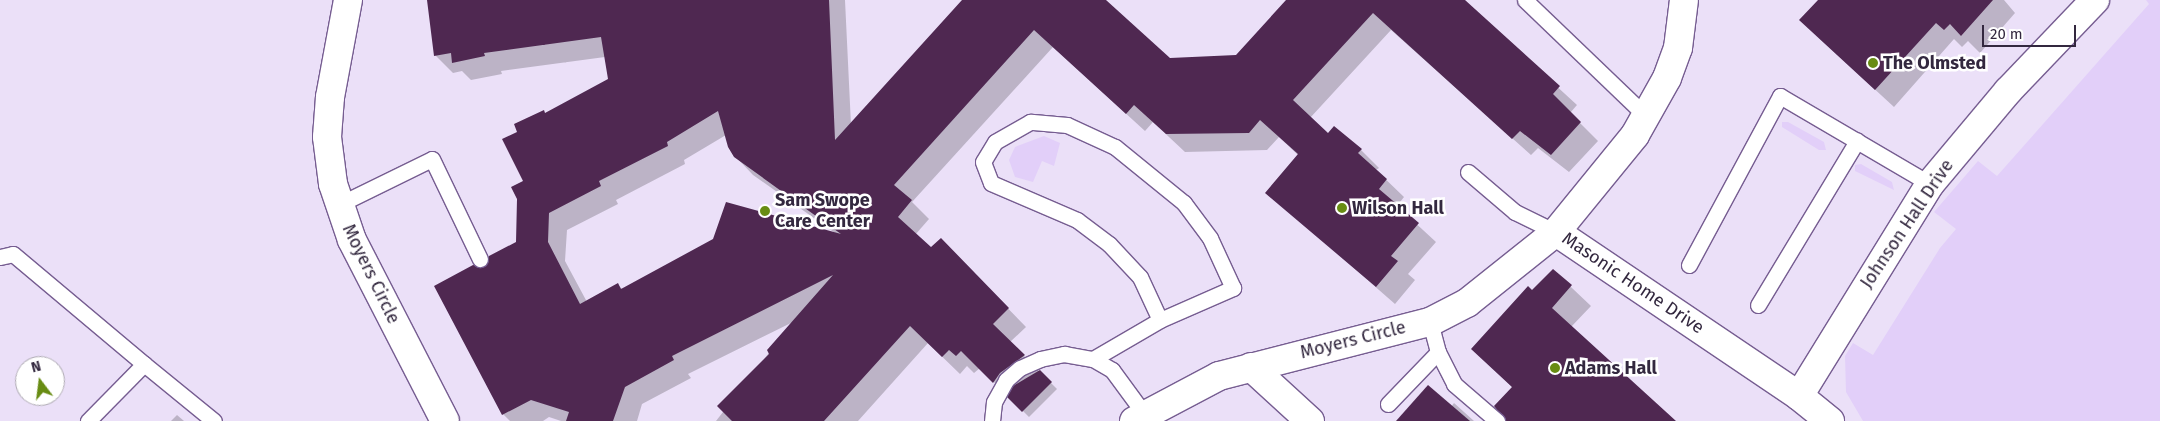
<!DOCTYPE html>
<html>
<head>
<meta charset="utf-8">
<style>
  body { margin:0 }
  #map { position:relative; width:2160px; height:421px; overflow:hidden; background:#ebe0f8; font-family:"Fira Sans",sans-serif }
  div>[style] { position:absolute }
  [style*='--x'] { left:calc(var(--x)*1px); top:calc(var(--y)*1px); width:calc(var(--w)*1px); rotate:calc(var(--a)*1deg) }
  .green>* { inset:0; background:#e2cff9 }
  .shadow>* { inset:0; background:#0003 }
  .building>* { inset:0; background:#4f2851 }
  .roads { filter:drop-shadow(1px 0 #765d91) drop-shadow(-1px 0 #765d91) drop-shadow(0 1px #765d91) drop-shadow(0 -1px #765d91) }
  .lane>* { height:15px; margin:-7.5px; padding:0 7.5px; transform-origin:7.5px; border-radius:7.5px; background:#fff }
  .street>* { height:28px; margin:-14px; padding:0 14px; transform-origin:14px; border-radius:14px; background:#fff }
  .dots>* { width:14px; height:14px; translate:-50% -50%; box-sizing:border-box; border:2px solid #fff; border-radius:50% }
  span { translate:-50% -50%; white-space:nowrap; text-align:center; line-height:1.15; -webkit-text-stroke:5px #fff; paint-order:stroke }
  .poi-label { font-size:18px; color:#33283f; font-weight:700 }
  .left { translate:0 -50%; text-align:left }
  .street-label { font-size:18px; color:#33283f }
  .north { position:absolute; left:15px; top:356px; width:50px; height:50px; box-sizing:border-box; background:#fff; border:1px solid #ada9b2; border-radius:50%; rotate:345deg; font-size:14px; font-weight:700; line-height:20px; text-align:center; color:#33283f }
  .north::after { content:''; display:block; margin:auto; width:18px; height:22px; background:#688c13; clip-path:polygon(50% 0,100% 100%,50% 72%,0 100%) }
  .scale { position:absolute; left:1982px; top:25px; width:94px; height:22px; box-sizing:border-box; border:2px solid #33283f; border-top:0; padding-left:6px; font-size:15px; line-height:18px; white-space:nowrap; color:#33283f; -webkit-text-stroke:4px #fff; paint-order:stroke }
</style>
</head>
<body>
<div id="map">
  <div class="green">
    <i style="clip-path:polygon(2146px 0,2160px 0,2160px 421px,1863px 421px,1846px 392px,1845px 356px,1853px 343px,1873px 355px,1940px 248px,1956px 229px,1934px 212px,1978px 161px,1997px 176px,2149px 4px)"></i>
    <i style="clip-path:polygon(1782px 122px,1788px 122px,1824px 142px,1826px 150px,1819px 150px,1782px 127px)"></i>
    <i style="clip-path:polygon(1044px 136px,1060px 143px,1054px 166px,1042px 161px,1033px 182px,1015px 177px,1009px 160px,1015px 147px)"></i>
    <i style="clip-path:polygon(1861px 164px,1892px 182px,1894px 190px,1855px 171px,1855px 165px)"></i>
  </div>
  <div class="shadow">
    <i style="clip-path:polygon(evenodd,428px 0,845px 0,851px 125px,964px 0,1105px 0,1170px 59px,1237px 56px,1288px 0,1463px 0,1577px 105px,1570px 113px,1598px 141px,1569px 172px,1538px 148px,1531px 155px,1391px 30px,1310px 118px,1328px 135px,1361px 150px,1379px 168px,1376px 170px,1404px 197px,1397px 206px,1436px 242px,1408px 274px,1415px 280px,1395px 304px,1267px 192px,1298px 155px,1279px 137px,1267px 150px,1185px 152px,1153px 122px,1145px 131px,1053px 47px,912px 202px,929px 219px,915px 235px,931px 249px,959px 258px,1026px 327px,1010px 342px,1057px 389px,1029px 417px,980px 368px,974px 373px,967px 366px,960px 374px,928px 343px,858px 421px,716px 421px,793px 322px,688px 374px,691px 378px,642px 404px,637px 421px,561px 421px,549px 417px,543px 421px,510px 421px,503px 414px,436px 286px,485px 269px,518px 243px,525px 181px,519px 132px,609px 80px,605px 57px,501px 71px,502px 74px,471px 80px,462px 71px,453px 73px,435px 55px,428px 0,726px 135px,735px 156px,753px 175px,835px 233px,622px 289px,618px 285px,587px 302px,565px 261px,567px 230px,618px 204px,616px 200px,685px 164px,684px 160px,726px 135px)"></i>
    <i style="clip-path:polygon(1819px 0,2004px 0,2015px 13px,1980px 53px,1968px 41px,1962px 47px,1954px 39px,1894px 107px,1819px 38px)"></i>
    <i style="clip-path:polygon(1553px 270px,1591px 306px,1571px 327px,1674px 421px,1548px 421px,1472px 349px)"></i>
    <i style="clip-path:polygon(1454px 403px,1474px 421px,1398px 421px,1451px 407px)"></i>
    <i style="clip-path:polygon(177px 415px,184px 421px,171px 421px)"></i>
  </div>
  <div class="building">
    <i style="clip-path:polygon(evenodd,427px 0,829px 0,835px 140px,962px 0,1106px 0,1170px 58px,1236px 55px,1286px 0,1465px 0,1560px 86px,1553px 94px,1581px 122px,1551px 155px,1520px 131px,1512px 139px,1373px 13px,1293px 100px,1328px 133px,1334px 126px,1362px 149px,1358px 153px,1387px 179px,1379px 189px,1419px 223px,1391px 256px,1398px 261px,1376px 287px,1265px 193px,1298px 154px,1260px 120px,1249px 133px,1166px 134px,1134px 105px,1126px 114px,1034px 30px,894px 185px,912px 200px,898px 217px,931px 247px,941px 238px,1009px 308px,993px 324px,1025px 355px,1000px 373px,993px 383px,961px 351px,956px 356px,949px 350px,942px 357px,910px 326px,824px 421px,732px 421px,717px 406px,769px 354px,767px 350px,833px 275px,672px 356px,674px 360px,625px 387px,613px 421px,566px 421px,569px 412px,531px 400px,502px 415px,434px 286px,473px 265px,484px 267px,489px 256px,516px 242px,517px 199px,511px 187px,523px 181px,502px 139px,517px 132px,514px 124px,544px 110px,545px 113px,608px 79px,601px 37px,484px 53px,485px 56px,452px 63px,451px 53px,434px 56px,427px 0,718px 111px,728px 147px,734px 157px,841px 234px,726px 202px,713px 239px,621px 289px,618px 283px,580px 304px,548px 242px,549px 213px,601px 186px,599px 181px,668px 146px,667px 142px,718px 111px)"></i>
    <i style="clip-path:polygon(1818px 0,1993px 0,1961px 36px,1950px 24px,1944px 30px,1936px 23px,1875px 90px,1799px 20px)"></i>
    <i style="clip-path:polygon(1553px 269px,1572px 285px,1552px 308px,1676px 421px,1506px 421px,1494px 406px,1512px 387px,1471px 349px,1528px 286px,1532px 290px)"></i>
    <i style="clip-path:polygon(1040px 370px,1052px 382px,1022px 412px,1007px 397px,1013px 386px)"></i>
    <i style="clip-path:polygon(1428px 385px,1470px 421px,1396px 421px)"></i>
  </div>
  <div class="roads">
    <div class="lane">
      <i style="--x:1525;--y:0;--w:168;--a:43.8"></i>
      <i style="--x:1468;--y:172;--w:62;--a:40.4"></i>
      <i style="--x:1515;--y:212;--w:46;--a:26"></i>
      <i style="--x:340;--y:204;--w:102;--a:-26.1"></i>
      <i style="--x:432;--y:159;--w:111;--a:64.4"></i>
      <i style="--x:0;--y:257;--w:13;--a:-13"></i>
      <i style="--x:13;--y:254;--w:171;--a:40"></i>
      <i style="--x:144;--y:364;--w:80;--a:134.5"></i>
      <i style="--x:1689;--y:265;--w:192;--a:-61.7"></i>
      <i style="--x:1780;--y:96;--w:174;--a:30.4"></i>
      <i style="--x:1758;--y:305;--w:192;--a:-58.9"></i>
      <i style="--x:1438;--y:352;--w:36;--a:63"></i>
      <i style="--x:1454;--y:384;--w:57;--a:40.7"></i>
      <i style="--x:1093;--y:359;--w:78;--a:-30.2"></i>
      <i style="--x:1160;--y:320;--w:80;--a:-23.7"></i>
      <i style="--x:1233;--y:288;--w:55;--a:-114.7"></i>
      <i style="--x:1210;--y:238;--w:44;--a:-126.6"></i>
      <i style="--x:1184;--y:203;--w:89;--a:-140.9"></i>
      <i style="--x:1115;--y:147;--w:53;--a:-155.4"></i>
      <i style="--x:1067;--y:125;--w:37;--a:-175"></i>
      <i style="--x:1030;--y:122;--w:40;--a:150.3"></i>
      <i style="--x:995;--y:142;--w:23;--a:121"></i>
      <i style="--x:983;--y:162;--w:22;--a:69"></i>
      <i style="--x:991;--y:183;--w:94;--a:23.3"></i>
      <i style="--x:1077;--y:220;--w:40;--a:37"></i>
      <i style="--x:1109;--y:244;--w:45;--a:46.8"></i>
      <i style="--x:1140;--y:277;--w:47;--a:65.1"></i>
      <i style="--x:144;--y:364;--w:90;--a:39.2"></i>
      <i style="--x:1388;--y:404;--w:72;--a:-46.1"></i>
      <i style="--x:1438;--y:352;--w:31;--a:-105"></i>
      <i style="--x:992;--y:421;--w:19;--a:-84"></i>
      <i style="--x:994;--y:402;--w:25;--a:-61"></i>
      <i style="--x:1006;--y:380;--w:18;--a:-41"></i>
      <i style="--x:1020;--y:368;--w:22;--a:-24"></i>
      <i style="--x:1040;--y:359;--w:25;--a:-12"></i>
      <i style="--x:1064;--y:354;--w:29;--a:10"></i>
      <i style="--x:1093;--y:359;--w:22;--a:30"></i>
      <i style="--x:1112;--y:370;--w:56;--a:53.7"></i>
    </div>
    <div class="street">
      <i style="--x:348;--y:0;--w:99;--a:100.5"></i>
      <i style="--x:330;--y:97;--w:40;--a:94.3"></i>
      <i style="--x:327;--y:137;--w:47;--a:82.7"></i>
      <i style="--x:333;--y:184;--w:59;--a:71.3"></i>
      <i style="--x:352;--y:240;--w:203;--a:62.8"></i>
      <i style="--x:1556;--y:232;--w:293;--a:34"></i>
      <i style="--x:1799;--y:396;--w:40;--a:39"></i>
      <i style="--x:1251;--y:367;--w:80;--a:42.5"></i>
      <i style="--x:1799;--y:396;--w:249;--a:-58.3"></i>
      <i style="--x:1930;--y:184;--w:121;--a:-50"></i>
      <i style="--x:2008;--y:91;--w:126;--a:-46.3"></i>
      <i style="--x:1134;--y:421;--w:96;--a:-27.9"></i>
      <i style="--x:1219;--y:376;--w:218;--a:-14.4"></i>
      <i style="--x:1430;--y:322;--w:42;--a:-27.2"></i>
      <i style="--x:1467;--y:303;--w:114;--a:-38.6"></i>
      <i style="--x:1556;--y:232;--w:125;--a:-50.8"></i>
      <i style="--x:1635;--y:135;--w:65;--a:-60.7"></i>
      <i style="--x:1667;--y:78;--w:32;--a:-70"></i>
      <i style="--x:1678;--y:48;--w:48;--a:-82.9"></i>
    </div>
  </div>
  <div class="dots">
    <i style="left:1873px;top:63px;background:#688c13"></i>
    <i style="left:1342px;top:208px;background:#688c13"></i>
    <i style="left:765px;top:211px;background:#688c13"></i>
    <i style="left:1555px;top:368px;background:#688c13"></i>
  </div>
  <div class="poi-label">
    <span class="left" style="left:1883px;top:63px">The Olmsted</span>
    <span class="left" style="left:775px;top:211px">Sam Swope<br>Care Center</span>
    <span class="left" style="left:1352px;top:208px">Wilson Hall</span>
    <span class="left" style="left:1565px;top:368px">Adams Hall</span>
  </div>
  <div class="street-label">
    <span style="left:1907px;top:224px;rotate:-56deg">Johnson Hall Drive</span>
    <span style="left:371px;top:274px;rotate:64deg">Moyers Circle</span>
    <span style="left:1633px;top:283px;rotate:34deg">Masonic Home Drive</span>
    <span style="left:1353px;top:340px;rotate:-14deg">Moyers Circle</span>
  </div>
  <div class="north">N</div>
  <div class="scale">20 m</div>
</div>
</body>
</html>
